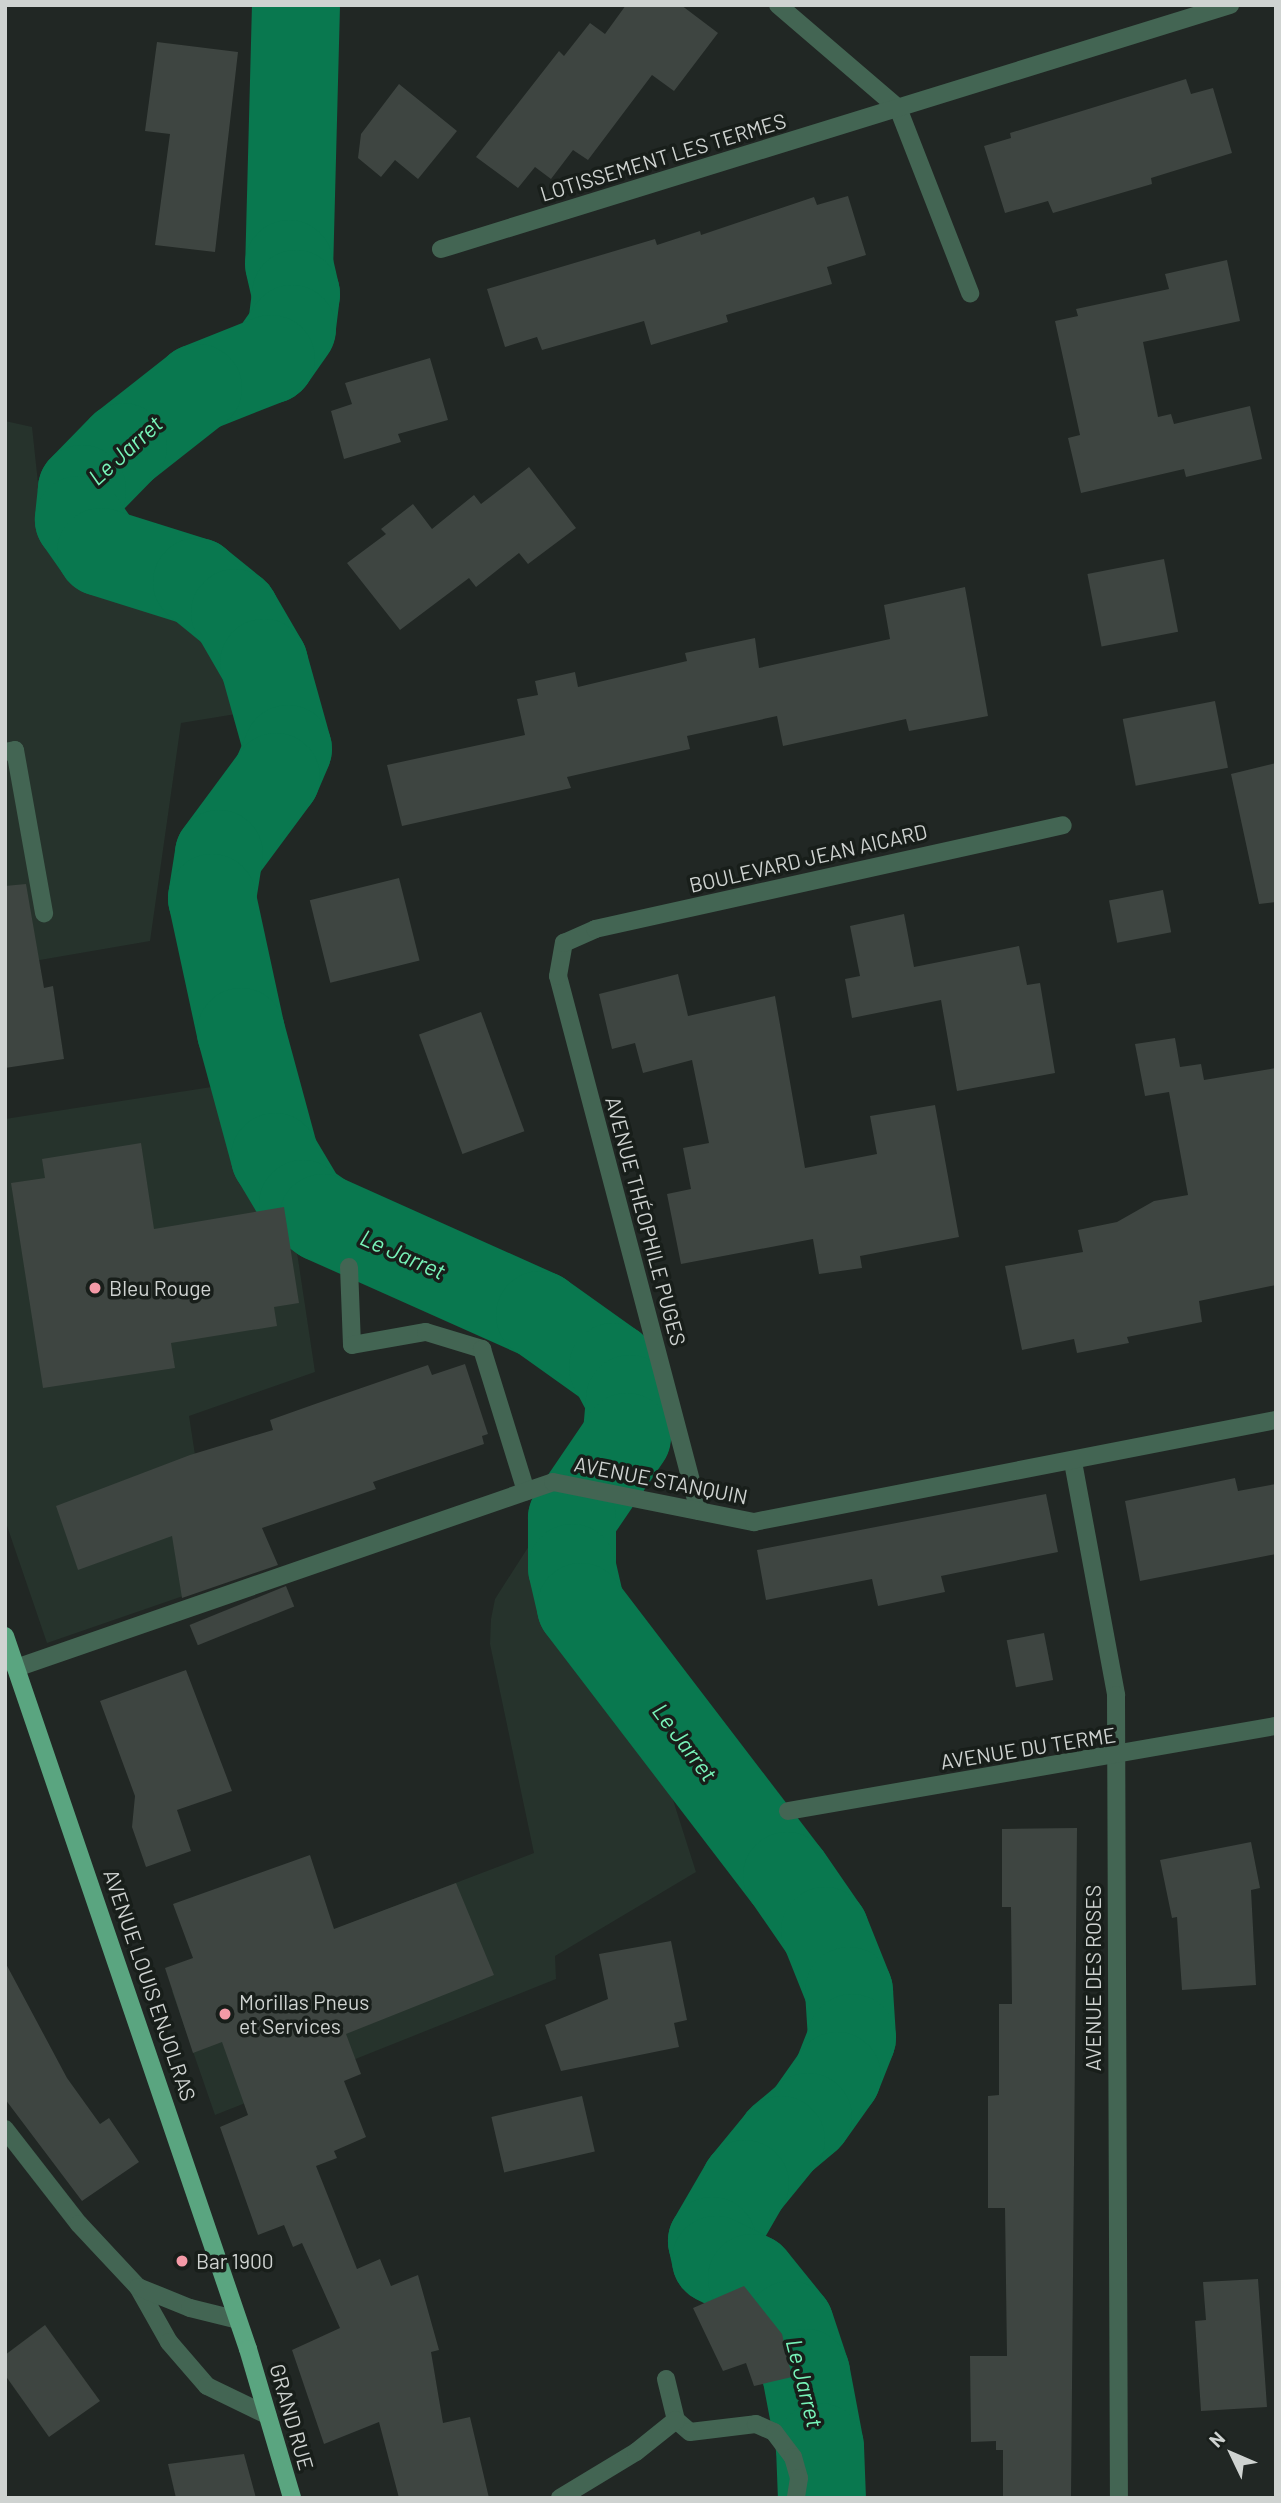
<!DOCTYPE html>
<html>
<head>
<meta charset="utf-8">
<style>
  body { margin:0 }
  #map { position:relative; width:1281px; height:2503px; overflow:hidden; background:#212724; font-family:Barlow,sans-serif }
  div>[style] { position:absolute }
  [style*='--x'] { left:calc(var(--x)*1px); top:calc(var(--y)*1px); width:calc(var(--w)*1px); rotate:calc(var(--a)*1deg) }
  .built>* { inset:0; background:#26332c }
  .river>* { height:88px; margin:-44px; padding:0 44px; transform-origin:44px; border-radius:44px; background:#09784f }
  .building>* { inset:0; background:#3e4541; transform-origin:0 0 }
  .minor>* { height:18px; margin:-9px; padding:0 9px; transform-origin:9px; border-radius:9px; background:#436553 }
  .major>* { height:18px; margin:-9px; padding:0 9px; transform-origin:9px; border-radius:9px; background:#5aa580 }
  .dots>* { width:19px; height:19px; translate:-50% -50%; box-sizing:border-box; border:4px solid #181e1a; border-radius:50% }
  span { translate:-50% -50%; white-space:nowrap; text-align:center; line-height:1.15; -webkit-text-stroke:7px #181e1a; paint-order:stroke }
  .street-label { font-size:21px; color:#cfd3d1 }
  .poi-label { font-size:21px; color:#cfd3d1 }
  .left { translate:0 -50%; text-align:left }
  .water-label { font-size:23px; color:#78f4b9; font-style:italic }
  .frame { position:absolute; inset:0; border:7px solid #cfd3d1; pointer-events:none }
  .north { position:absolute; left:1197px; top:2419px; width:70px; height:70px; -webkit-text-stroke:5px #181e1a; paint-order:stroke; rotate:314deg; font-size:19px; font-weight:700; line-height:28px; text-align:center; color:#cfd3d1 }
  .north::after { content:''; display:block; margin:auto; width:24px; height:32px; background:#cfd3d1; clip-path:polygon(50% 0,100% 100%,50% 72%,0 100%) }
</style>
</head>
<body>
<div id="map">
  <div class="built">
    <i style="clip-path:polygon(5px 421px,32px 427px,41px 511px,81px 580px,222px 637px,248px 712px,181px 723px,150px 941px,5px 966px)"></i>
    <i style="clip-path:polygon(231px 1084px,292px 1219px,315px 1372px,189px 1416px,215px 1585px,47px 1643px,5px 1520px,5px 1119px)"></i>
    <i style="clip-path:polygon(554px 1507px,565px 1599px,585px 1646px,645px 1712px,696px 1872px,555px 1956px,556px 1979px,215px 2115px,172px 1991px,534px 1853px,490px 1644px,491px 1619px,495px 1599px)"></i>
  </div>
  <div class="river">
    <i style="--x:296;--y:5;--w:259;--a:91.5"></i>
    <i style="--x:289;--y:264;--w:31;--a:77"></i>
    <i style="--x:296;--y:294;--w:35;--a:97"></i>
    <i style="--x:292;--y:329;--w:37;--a:125"></i>
    <i style="--x:271;--y:359;--w:79;--a:158.3"></i>
    <i style="--x:198;--y:388;--w:95;--a:141.8"></i>
    <i style="--x:123;--y:447;--w:59;--a:134.3"></i>
    <i style="--x:82;--y:489;--w:31;--a:96"></i>
    <i style="--x:79;--y:520;--w:39;--a:55"></i>
    <i style="--x:101;--y:552;--w:101;--a:17.4"></i>
    <i style="--x:197;--y:582;--w:49;--a:39.2"></i>
    <i style="--x:235;--y:613;--w:58;--a:59.9"></i>
    <i style="--x:264;--y:663;--w:89;--a:74.4"></i>
    <i style="--x:288;--y:749;--w:30;--a:113"></i>
    <i style="--x:276;--y:777;--w:96;--a:126.5"></i>
    <i style="--x:219;--y:854;--w:45;--a:99"></i>
    <i style="--x:212;--y:898;--w:137;--a:77.8"></i>
    <i style="--x:241;--y:1032;--w:130;--a:74.8"></i>
    <i style="--x:275;--y:1157;--w:55;--a:59.2"></i>
    <i style="--x:303;--y:1204;--w:24;--a:35"></i>
    <i style="--x:323;--y:1218;--w:238;--a:24.1"></i>
    <i style="--x:540;--y:1315;--w:90;--a:35.5"></i>
    <i style="--x:613;--y:1367;--w:36;--a:62"></i>
    <i style="--x:630;--y:1399;--w:38;--a:95"></i>
    <i style="--x:627;--y:1437;--w:98;--a:124.2"></i>
    <i style="--x:572;--y:1518;--w:50;--a:90"></i>
    <i style="--x:572;--y:1568;--w:40;--a:77"></i>
    <i style="--x:581;--y:1607;--w:339;--a:52.6"></i>
    <i style="--x:787;--y:1876;--w:67;--a:55.4"></i>
    <i style="--x:825;--y:1931;--w:65;--a:68.2"></i>
    <i style="--x:849;--y:1991;--w:47;--a:86.3"></i>
    <i style="--x:852;--y:2038;--w:41;--a:111.5"></i>
    <i style="--x:837;--y:2076;--w:50;--a:125.3"></i>
    <i style="--x:808;--y:2117;--w:35;--a:140"></i>
    <i style="--x:781;--y:2140;--w:57;--a:129.3"></i>
    <i style="--x:745;--y:2184;--w:66;--a:120.1"></i>
    <i style="--x:712;--y:2241;--w:19;--a:78"></i>
    <i style="--x:716;--y:2260;--w:40;--a:26.6"></i>
    <i style="--x:752;--y:2278;--w:60;--a:51"></i>
    <i style="--x:790;--y:2325;--w:51;--a:71.6"></i>
    <i style="--x:806;--y:2373;--w:75;--a:79.3"></i>
    <i style="--x:820;--y:2447;--w:51;--a:87.8"></i>
  </div>
  <div class="building">
    <i style="clip-path:polygon(626px 5px,681px 5px,718px 33px,674px 91px,652px 75px,588px 160px,573px 150px,551px 179px,535px 167px,518px 188px,476px 157px,559px 51px,564px 56px,590px 23px,605px 34px)"></i>
    <i style="clip-path:polygon(157px 42px,238px 52px,215px 252px,155px 245px,170px 134px,145px 131px)"></i>
    <i style="clip-path:polygon(1186px 79px,1191px 94px,1213px 88px,1232px 153px,1151px 178px,1152px 184px,1053px 213px,1048px 201px,1005px 213px,984px 146px,1011px 138px,1010px 133px)"></i>
    <i style="clip-path:polygon(399px 84px,457px 131px,418px 179px,395px 160px,381px 177px,358px 158px,361px 134px)"></i>
    <i style="clip-path:polygon(848px 196px,866px 255px,827px 267px,832px 284px,726px 315px,728px 322px,651px 345px,644px 321px,542px 350px,537px 337px,505px 347px,487px 289px,655px 239px,657px 245px,700px 231px,701px 235px,814px 197px,817px 205px)"></i>
    <i style="clip-path:polygon(1227px 260px,1240px 321px,1143px 342px,1158px 417px,1171px 414px,1174px 424px,1250px 406px,1262px 459px,1186px 477px,1184px 469px,1081px 493px,1068px 438px,1080px 435px,1055px 321px,1078px 316px,1076px 309px,1169px 289px,1165px 274px)"></i>
    <i style="clip-path:polygon(430px 358px,448px 420px,398px 434px,401px 442px,344px 459px,331px 411px,352px 404px,345px 383px)"></i>
    <i style="clip-path:polygon(529px 467px,576px 528px,528px 564px,519px 553px,476px 587px,469px 578px,400px 630px,347px 563px,386px 534px,381px 529px,413px 504px,432px 529px,474px 495px,481px 504px)"></i>
    <i style="left:1164px;top:559px;width:74px;height:78px;rotate:79deg"></i>
    <i style="clip-path:polygon(965px 587px,988px 716px,909px 731px,906px 719px,783px 746px,777px 716px,687px 736px,690px 749px,567px 777px,571px 788px,402px 826px,387px 765px,525px 735px,517px 699px,538px 695px,535px 681px,575px 672px,578px 687px,687px 661px,685px 653px,755px 638px,759px 668px,890px 639px,884px 605px)"></i>
    <i style="left:1215px;top:701px;width:68px;height:94px;rotate:79deg"></i>
    <i style="clip-path:polygon(1276px 763px,1276px 902px,1259px 904px,1231px 774px)"></i>
    <i style="left:399px;top:878px;width:85px;height:92px;rotate:76deg"></i>
    <i style="clip-path:polygon(26px 884px,44px 988px,53px 986px,64px 1059px,5px 1068px,5px 886px)"></i>
    <i style="left:1163px;top:890px;width:43px;height:55px;rotate:79deg"></i>
    <i style="clip-path:polygon(904px 914px,914px 967px,1019px 946px,1027px 985px,1040px 983px,1055px 1073px,957px 1091px,941px 1000px,852px 1018px,845px 979px,860px 976px,850px 926px)"></i>
    <i style="clip-path:polygon(678px 974px,688px 1016px,775px 996px,805px 1168px,877px 1154px,870px 1116px,935px 1105px,959px 1237px,860px 1256px,862px 1268px,819px 1274px,813px 1239px,681px 1264px,667px 1194px,691px 1189px,683px 1148px,709px 1143px,692px 1060px,643px 1073px,635px 1043px,612px 1049px,599px 994px)"></i>
    <i style="left:481px;top:1012px;width:127px;height:66px;rotate:70deg"></i>
    <i style="clip-path:polygon(1175px 1038px,1180px 1067px,1201px 1064px,1204px 1080px,1276px 1068px,1276px 1285px,1199px 1301px,1202px 1322px,1127px 1337px,1129px 1343px,1077px 1353px,1074px 1339px,1022px 1350px,1005px 1266px,1083px 1252px,1078px 1230px,1117px 1222px,1154px 1201px,1188px 1195px,1169px 1092px,1145px 1096px,1135px 1044px)"></i>
    <i style="clip-path:polygon(141px 1143px,154px 1229px,284px 1207px,299px 1303px,274px 1307px,277px 1326px,171px 1343px,175px 1368px,43px 1388px,11px 1183px,45px 1178px,42px 1159px)"></i>
    <i style="clip-path:polygon(465px 1364px,488px 1434px,482px 1436px,484px 1444px,373px 1482px,376px 1489px,262px 1528px,278px 1565px,182px 1598px,172px 1536px,78px 1570px,56px 1506px,190px 1455px,273px 1430px,270px 1420px,318px 1403px,428px 1365px,432px 1375px)"></i>
    <i style="clip-path:polygon(1235px 1478px,1238px 1491px,1276px 1484px,1276px 1554px,1140px 1581px,1125px 1501px)"></i>
    <i style="clip-path:polygon(1046px 1494px,1058px 1552px,941px 1576px,945px 1592px,878px 1606px,872px 1579px,766px 1600px,757px 1550px)"></i>
    <i style="left:286px;top:1586px;width:22px;height:104px;rotate:68deg"></i>
    <i style="left:1044px;top:1633px;width:48px;height:38px;rotate:79deg"></i>
    <i style="clip-path:polygon(186px 1670px,232px 1791px,177px 1810px,191px 1851px,146px 1867px,132px 1827px,135px 1796px,100px 1701px)"></i>
    <i style="clip-path:polygon(1077px 1828px,1071px 2498px,1003px 2498px,1003px 2450px,996px 2450px,996px 2441px,971px 2442px,970px 2356px,1007px 2356px,1005px 2208px,988px 2208px,988px 2096px,999px 2095px,999px 2004px,1012px 2004px,1011px 1907px,1002px 1907px,1002px 1829px)"></i>
    <i style="clip-path:polygon(1251px 1842px,1260px 1888px,1251px 1890px,1256px 1985px,1182px 1990px,1177px 1917px,1172px 1918px,1160px 1860px)"></i>
    <i style="clip-path:polygon(310px 1855px,334px 1929px,456px 1883px,494px 1975px,346px 2034px,361px 2074px,344px 2081px,366px 2137px,334px 2151px,337px 2158px,316px 2166px,357px 2269px,380px 2259px,391px 2286px,418px 2275px,439px 2350px,431px 2352px,443px 2423px,470px 2417px,489px 2498px,399px 2498px,379px 2422px,324px 2444px,292px 2350px,340px 2328px,302px 2243px,293px 2247px,284px 2225px,258px 2235px,220px 2127px,248px 2115px,222px 2042px,193px 2053px,165px 1968px,193px 1958px,173px 1904px)"></i>
    <i style="clip-path:polygon(671px 1941px,687px 2020px,674px 2023px,679px 2047px,561px 2071px,545px 2025px,608px 1999px,599px 1954px)"></i>
    <i style="clip-path:polygon(5px 1962px,67px 2078px,100px 2124px,109px 2118px,139px 2162px,82px 2201px,5px 2099px)"></i>
    <i style="left:582px;top:2096px;width:57px;height:93px;rotate:77deg"></i>
    <i style="clip-path:polygon(1258px 2279px,1267px 2407px,1201px 2411px,1195px 2321px,1206px 2320px,1203px 2282px)"></i>
    <i style="clip-path:polygon(744px 2286px,782px 2334px,792px 2377px,754px 2386px,746px 2363px,723px 2371px,693px 2308px)"></i>
    <i style="clip-path:polygon(45px 2325px,100px 2401px,49px 2437px,5px 2375px,5px 2355px)"></i>
    <i style="clip-path:polygon(244px 2454px,256px 2498px,176px 2498px,168px 2464px)"></i>
  </div>
  <div class="minor">
    <i style="--x:778;--y:5;--w:158;--a:40.6"></i>
    <i style="--x:898;--y:108;--w:199;--a:68.7"></i>
    <i style="--x:441;--y:249;--w:826;--a:-17.18"></i>
    <i style="--x:5;--y:752;--w:10;--a:-11"></i>
    <i style="--x:15;--y:750;--w:166;--a:79.9"></i>
    <i style="--x:349;--y:1267;--w:78;--a:87.8"></i>
    <i style="--x:352;--y:1345;--w:75;--a:-10"></i>
    <i style="--x:426;--y:1332;--w:59;--a:16.9"></i>
    <i style="--x:482;--y:1349;--w:149;--a:72.8"></i>
    <i style="--x:1073;--y:1462;--w:237;--a:79.5"></i>
    <i style="--x:1116;--y:1695;--w:803;--a:89.79"></i>
    <i style="--x:699;--y:1511;--w:553;--a:-104.76"></i>
    <i style="--x:558;--y:976;--w:34;--a:-80"></i>
    <i style="--x:564;--y:943;--w:34;--a:-24"></i>
    <i style="--x:595;--y:929;--w:479;--a:-12.5"></i>
    <i style="--x:16;--y:1668;--w:568;--a:-19.1"></i>
    <i style="--x:553;--y:1482;--w:205;--a:11.3"></i>
    <i style="--x:754;--y:1522;--w:532;--a:-11.06"></i>
    <i style="--x:788;--y:1811;--w:495;--a:-9.9"></i>
    <i style="--x:5;--y:2129;--w:120;--a:52.1"></i>
    <i style="--x:79;--y:2224;--w:86;--a:46.9"></i>
    <i style="--x:138;--y:2287;--w:63;--a:60.6"></i>
    <i style="--x:169;--y:2342;--w:58;--a:49.2"></i>
    <i style="--x:207;--y:2386;--w:67;--a:25.8"></i>
    <i style="--x:138;--y:2287;--w:56;--a:22"></i>
    <i style="--x:190;--y:2308;--w:49;--a:14"></i>
    <i style="--x:666;--y:2379;--w:42;--a:76.3"></i>
    <i style="--x:676;--y:2420;--w:18;--a:41"></i>
    <i style="--x:690;--y:2432;--w:66;--a:-6.9"></i>
    <i style="--x:756;--y:2424;--w:20;--a:24"></i>
    <i style="--x:774;--y:2432;--w:31;--a:53"></i>
    <i style="--x:793;--y:2457;--w:22;--a:74"></i>
    <i style="--x:799;--y:2478;--w:20;--a:99"></i>
    <i style="--x:560;--y:2498;--w:89;--a:-31.2"></i>
    <i style="--x:636;--y:2452;--w:51;--a:-38.7"></i>
  </div>
  <div class="major">
    <i style="--x:5;--y:1636;--w:753;--a:71.18"></i>
    <i style="--x:248;--y:2349;--w:155;--a:73.5"></i>
  </div>
  <div class="dots">
    <i style="left:95px;top:1288px;background:#f49aa7"></i>
    <i style="left:225px;top:2014px;background:#f49aa7"></i>
    <i style="left:182px;top:2261px;background:#f49aa7"></i>
  </div>
  <div class="street-label">
    <span style="left:663px;top:157px;rotate:-17deg">LOTISSEMENT LES TERMES</span>
    <span style="left:808px;top:858px;rotate:-13deg">BOULEVARD JEAN AICARD</span>
    <span style="left:646px;top:1221px;rotate:75deg">AVENUE THÉOPHILE PUGES</span>
    <span style="left:661px;top:1480px;rotate:11deg">AVENUE STANQUIN</span>
    <span style="left:1028px;top:1748px;rotate:-9deg">AVENUE DU TERME</span>
    <span style="left:1093px;top:1978px;rotate:-90deg">AVENUE DES ROSES</span>
    <span style="left:150px;top:1985px;rotate:71deg">AVENUE LOUIS ENJOLRAS</span>
    <span style="left:292px;top:2417px;rotate:74deg">GRAND RUE</span>
  </div>
  <div class="poi-label">
    <span class="left" style="left:109px;top:1288px">Bleu Rouge</span>
    <span class="left" style="left:239px;top:2014px">Morillas Pneus<br>et Services</span>
    <span class="left" style="left:196px;top:2261px">Bar 1900</span>
  </div>
  <div class="water-label">
    <span style="left:125px;top:450px;rotate:-42deg">Le Jarret</span>
    <span style="left:403px;top:1254px;rotate:24deg">Le Jarret</span>
    <span style="left:685px;top:1742px;rotate:53deg">Le Jarret</span>
    <span style="left:805px;top:2383px;rotate:76deg">Le Jarret</span>
  </div>
  <div class="frame"></div>
  <div class="north">N</div>
</div>
</body>
</html>
